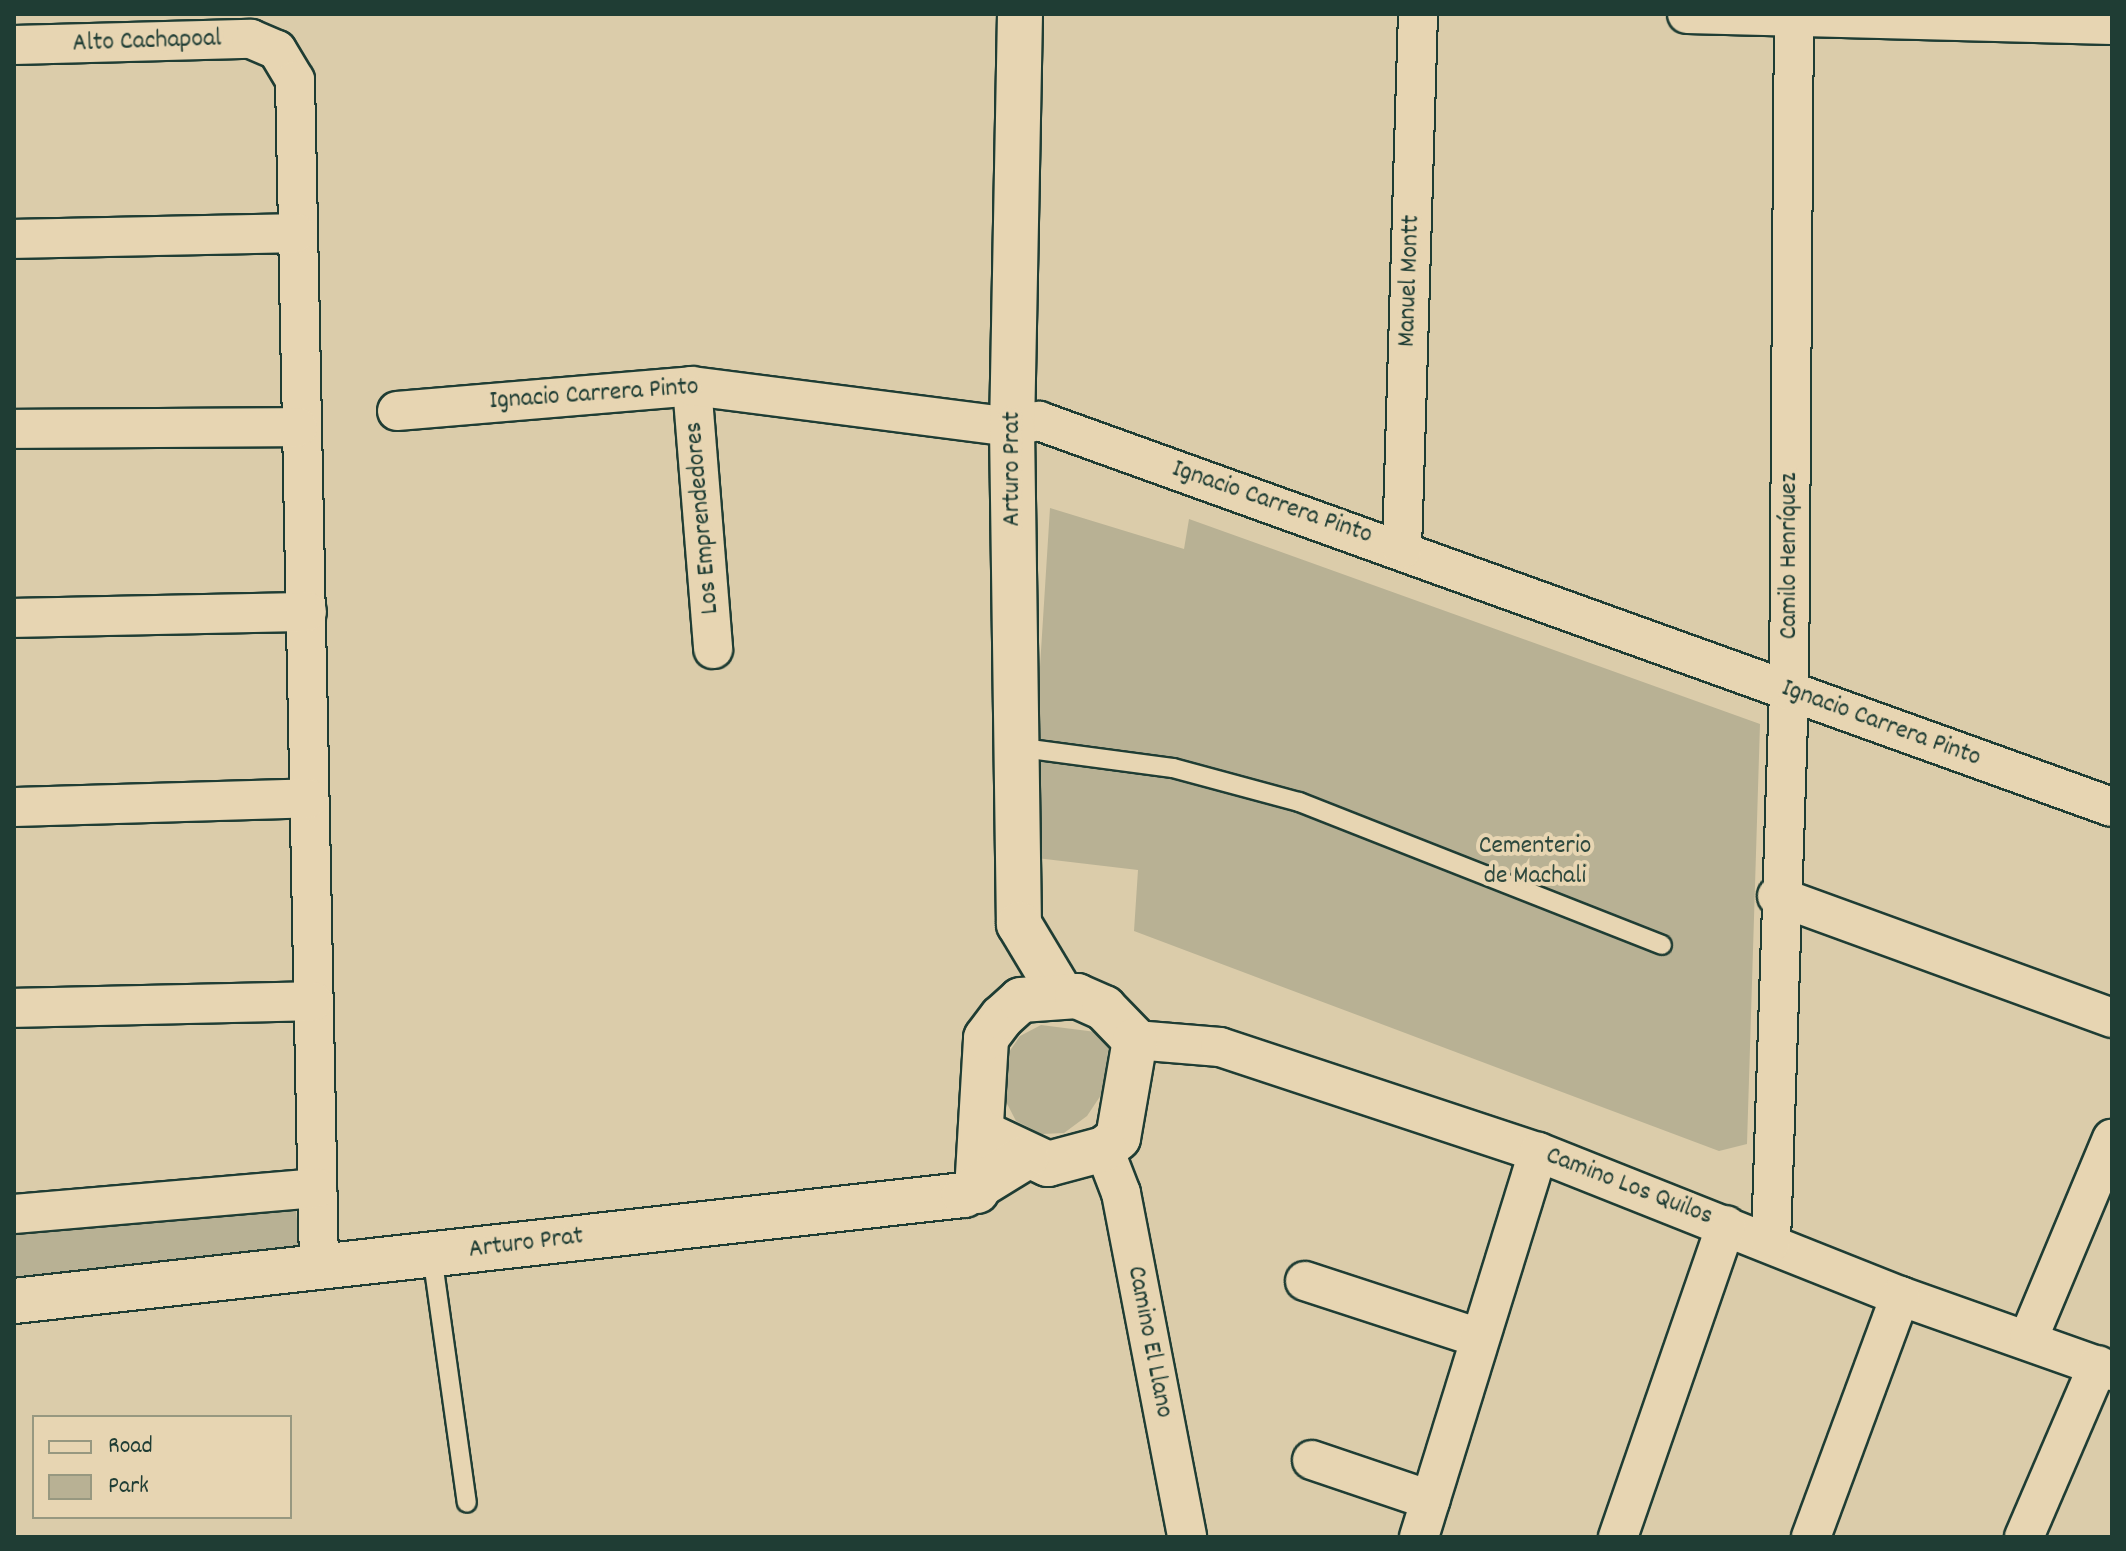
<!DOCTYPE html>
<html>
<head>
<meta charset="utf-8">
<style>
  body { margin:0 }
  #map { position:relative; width:2126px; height:1551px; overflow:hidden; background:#dbccaa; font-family:Dekko,sans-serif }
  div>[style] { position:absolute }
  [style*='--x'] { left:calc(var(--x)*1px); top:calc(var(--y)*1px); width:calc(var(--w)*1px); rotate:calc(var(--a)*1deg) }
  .green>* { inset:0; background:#b8b194 }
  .roads { filter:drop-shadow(2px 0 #1f3d34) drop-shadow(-2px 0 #1f3d34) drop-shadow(0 2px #1f3d34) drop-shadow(0 -2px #1f3d34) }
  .service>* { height:18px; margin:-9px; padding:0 9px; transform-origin:9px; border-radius:9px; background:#e7d5b2 }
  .minor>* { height:38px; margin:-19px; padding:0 19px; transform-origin:19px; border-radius:19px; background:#e7d5b2 }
  .secondary>* { height:44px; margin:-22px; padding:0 22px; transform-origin:22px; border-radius:22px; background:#e7d5b2 }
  span { translate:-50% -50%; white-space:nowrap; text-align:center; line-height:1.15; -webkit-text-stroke:8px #e7d5b2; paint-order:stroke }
  .street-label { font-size:26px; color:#1f3d34 }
  .park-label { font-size:26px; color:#2e493e }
  .frame { position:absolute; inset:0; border:16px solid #1f3d34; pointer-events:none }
  .legend { position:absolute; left:32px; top:1415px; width:260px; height:104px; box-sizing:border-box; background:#e7d5b2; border:2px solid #979880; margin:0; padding:10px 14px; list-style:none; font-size:24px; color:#1f3d34 }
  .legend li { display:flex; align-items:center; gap:16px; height:40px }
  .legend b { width:40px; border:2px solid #979880 }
</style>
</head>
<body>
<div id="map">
  <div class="green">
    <i style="clip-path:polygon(1050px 508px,1184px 549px,1189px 519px,1760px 724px,1747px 1144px,1719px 1151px,1134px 931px,1138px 870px,1028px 857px)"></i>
    <i style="clip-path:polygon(1041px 1025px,1096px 1032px,1109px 1043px,1103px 1092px,1087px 1116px,1064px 1133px,1042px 1134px,1016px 1121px,1001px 1092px,1005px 1058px,1020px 1036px)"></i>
    <i style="clip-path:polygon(296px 1211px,301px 1254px,14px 1280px,14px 1230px)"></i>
  </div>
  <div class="roads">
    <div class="service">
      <i style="--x:1015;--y:747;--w:159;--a:7.6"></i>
      <i style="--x:1173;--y:768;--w:131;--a:15.1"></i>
      <i style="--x:1299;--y:802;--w:390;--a:21.5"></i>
      <i style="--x:432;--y:1255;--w:250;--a:82"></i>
    </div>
    <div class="minor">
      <i style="--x:1687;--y:14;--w:425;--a:1.5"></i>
      <i style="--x:14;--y:45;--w:237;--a:-1.5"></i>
      <i style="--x:251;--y:39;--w:28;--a:23"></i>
      <i style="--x:277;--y:50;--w:35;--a:59"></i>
      <i style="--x:295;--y:80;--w:1188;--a:88.84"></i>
      <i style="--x:14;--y:239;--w:282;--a:-1.2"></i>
      <i style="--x:692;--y:386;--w:264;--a:85.4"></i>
      <i style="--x:397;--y:411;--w:296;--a:-4.8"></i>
      <i style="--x:692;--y:386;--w:323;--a:7.3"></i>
      <i style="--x:1012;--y:427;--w:28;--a:-13"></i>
      <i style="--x:1039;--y:421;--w:1140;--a:19.79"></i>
      <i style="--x:14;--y:429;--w:284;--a:-0.4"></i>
      <i style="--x:1402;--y:549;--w:535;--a:-88.29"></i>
      <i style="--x:14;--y:618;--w:293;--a:-1.2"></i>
      <i style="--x:14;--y:807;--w:295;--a:-1.7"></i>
      <i style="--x:1777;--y:896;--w:357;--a:20"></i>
      <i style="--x:14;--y:1008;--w:299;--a:-1.3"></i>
      <i style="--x:1135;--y:1040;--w:85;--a:4.7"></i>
      <i style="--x:1220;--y:1047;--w:335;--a:18.3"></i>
      <i style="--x:1538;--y:1152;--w:390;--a:21.7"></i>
      <i style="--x:1900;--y:1296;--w:225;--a:19.5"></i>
      <i style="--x:1104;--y:1149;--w:47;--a:68.9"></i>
      <i style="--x:1121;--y:1193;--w:350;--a:79.1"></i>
      <i style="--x:14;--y:1214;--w:304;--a:-4.9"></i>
      <i style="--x:1771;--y:1242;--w:551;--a:-88.13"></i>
      <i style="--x:1789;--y:691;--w:677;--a:-89.58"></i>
      <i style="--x:1305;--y:1281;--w:183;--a:18.1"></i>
      <i style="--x:2029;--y:1337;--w:215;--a:-67.3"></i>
      <i style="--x:1312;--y:1460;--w:125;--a:18.7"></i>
      <i style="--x:1419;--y:1537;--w:403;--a:-72.8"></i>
      <i style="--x:1618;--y:1537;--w:330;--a:-70.9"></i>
      <i style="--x:1811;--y:1537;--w:257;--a:-69.7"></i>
      <i style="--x:2024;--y:1537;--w:187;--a:-66.7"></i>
    </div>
    <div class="secondary">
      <i style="--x:1020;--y:14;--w:413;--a:91.1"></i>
      <i style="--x:1012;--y:427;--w:497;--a:89.2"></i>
      <i style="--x:1019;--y:924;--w:82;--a:59"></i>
      <i style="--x:977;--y:1191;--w:153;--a:-86.6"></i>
      <i style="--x:986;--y:1038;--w:26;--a:-53"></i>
      <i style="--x:1002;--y:1017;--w:25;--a:-42"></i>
      <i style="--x:1021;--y:1000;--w:56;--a:-4.1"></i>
      <i style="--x:1077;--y:996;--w:30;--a:24"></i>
      <i style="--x:1104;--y:1008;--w:45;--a:45.9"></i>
      <i style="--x:1135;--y:1040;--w:99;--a:99.8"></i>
      <i style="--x:1118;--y:1138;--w:18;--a:142"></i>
      <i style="--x:1104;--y:1149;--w:58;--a:165"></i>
      <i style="--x:1048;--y:1164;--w:73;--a:-154.8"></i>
      <i style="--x:14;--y:1301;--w:956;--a:-6.37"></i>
      <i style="--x:964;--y:1195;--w:73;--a:-31.5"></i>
    </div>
  </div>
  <div class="street-label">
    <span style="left:147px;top:42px;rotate:-2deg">Alto Cachapoal</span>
    <span style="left:1410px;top:281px;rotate:-88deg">Manuel Montt</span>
    <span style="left:594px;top:395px;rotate:-4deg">Ignacio Carrera Pinto</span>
    <span style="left:1013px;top:469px;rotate:-90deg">Arturo Prat</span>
    <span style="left:1272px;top:503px;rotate:19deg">Ignacio Carrera Pinto</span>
    <span style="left:703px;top:518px;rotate:-95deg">Los Emprendedores</span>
    <span style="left:1790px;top:556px;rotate:-90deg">Camilo Henríquez</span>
    <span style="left:1881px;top:724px;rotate:20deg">Ignacio Carrera Pinto</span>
    <span style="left:1629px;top:1187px;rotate:21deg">Camino Los Quilos</span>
    <span style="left:526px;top:1244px;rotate:-7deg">Arturo Prat</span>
    <span style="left:1149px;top:1342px;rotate:79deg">Camino El Llano</span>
  </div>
  <div class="park-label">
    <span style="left:1535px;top:862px">Cementerio<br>de Machali</span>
  </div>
  <div class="frame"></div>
  <ul class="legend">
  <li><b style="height:10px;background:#e7d5b2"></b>Road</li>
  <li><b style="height:22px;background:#b8b194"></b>Park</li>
  </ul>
</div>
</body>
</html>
